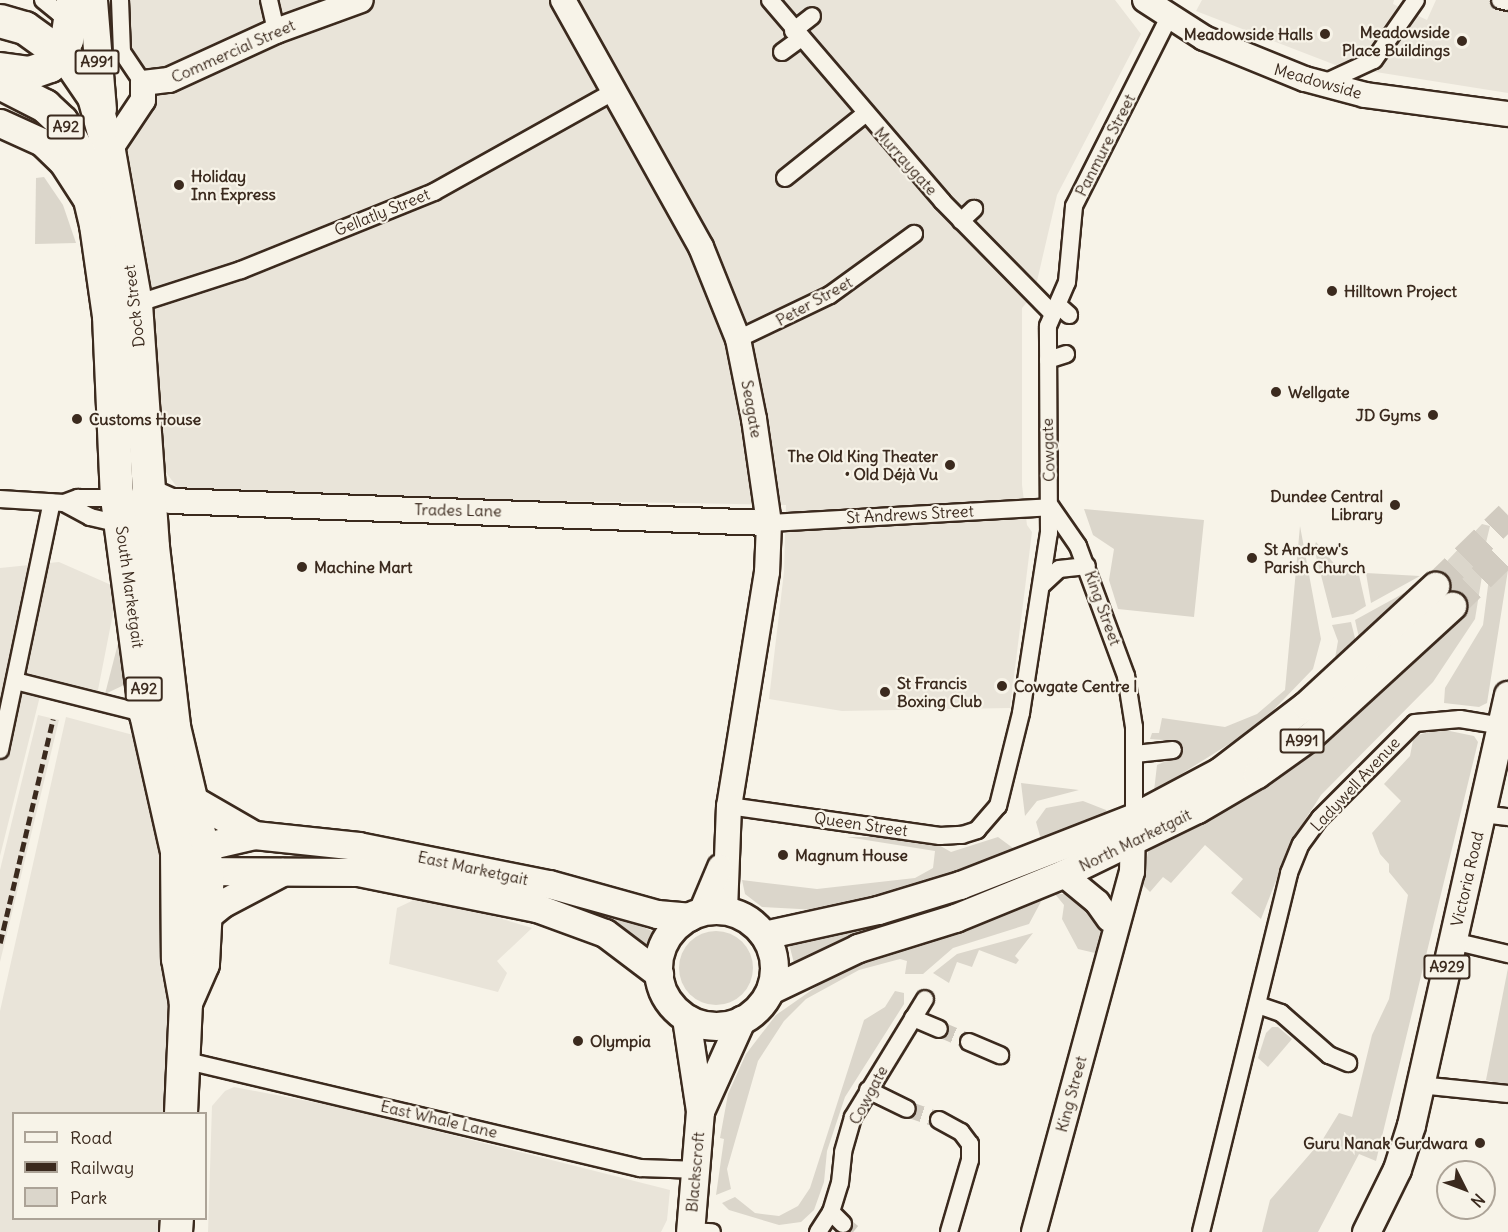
<!DOCTYPE html>
<html>
<head>
<meta charset="utf-8">
<style>
  body { margin:0 }
  #map { position:relative; width:1508px; height:1232px; overflow:hidden; background:#f7f3e8; font-family:Delius,sans-serif }
  div>[style] { position:absolute }
  [style*='--x'] { left:calc(var(--x)*1px); top:calc(var(--y)*1px); width:calc(var(--w)*1px); rotate:calc(var(--a)*1deg) }
  .built>* { inset:0; background:#e9e4d9 }
  .green>* { inset:0; background:#dbd6cb }
  .round { border-radius:50% }
  .street-tunnel>* { height:16px; margin-top:-8px; transform-origin:0; background:repeating-linear-gradient(90deg,#d1cbc0 0 16px,transparent 0 24px) }
  .primary-tunnel>* { height:27px; margin-top:-13.5px; transform-origin:0; background:repeating-linear-gradient(90deg,#d1cbc0 0 27px,transparent 0 41px) }
  .roads { filter:drop-shadow(2px 0 #3b2a1e) drop-shadow(-2px 0 #3b2a1e) drop-shadow(0 2px #3b2a1e) drop-shadow(0 -2px #3b2a1e) }
  .street>* { height:16px; margin:-8px; padding:0 8px; transform-origin:8px; border-radius:8px; background:#f7f3e8 }
  .secondary>* { height:24px; margin:-12px; padding:0 12px; transform-origin:12px; border-radius:12px; background:#f7f3e8 }
  .primary>* { height:27px; margin:-13.5px; padding:0 13.5px; transform-origin:13.5px; border-radius:13.5px; background:#f7f3e8 }
  .primary>.ring { margin:-13.5px; padding:0; box-sizing:content-box; background:none; border:27px solid #f7f3e8; border-radius:50% }
  .highway>* { height:32px; margin:-16px; padding:0 16px; transform-origin:16px; border-radius:16px; background:#f7f3e8 }
  .rail>* { height:4.5px; margin-top:-2.25px; transform-origin:0; background:repeating-linear-gradient(90deg,#3b2a1e 0 9px,transparent 0 13.5px) }
  .dots>* { width:16px; height:16px; translate:-50% -50%; box-sizing:border-box; border:3px solid #f7f3e8; border-radius:50% }
  span { translate:-50% -50%; white-space:nowrap; text-align:center; line-height:1.15; -webkit-text-stroke:4.5px #f7f3e8; paint-order:stroke }
  .shield-label span { padding:2px 4px; background:#f7f3e8; border:2px solid; border-radius:4px; -webkit-text-stroke-width:0 }
  .shield-label { font-size:15px; color:#3b2a1e; font-weight:700 }
  .poi-label { font-size:16px; color:#3b2a1e; font-weight:700 }
  .right { translate:-100% -50%; text-align:right }
  .left { translate:0 -50%; text-align:left }
  .street-label { font-size:16px; color:#3b2a1e }
  .legend { position:absolute; left:12px; top:1112px; width:195px; height:108px; box-sizing:border-box; background:#f7f3e8; border:2px solid #aca397; margin:0; padding:8px 10px; list-style:none; font-size:18px; color:#3b2a1e }
  .legend li { display:flex; align-items:center; gap:12px; height:30px }
  .legend b { width:30px; border:2px solid #aca397 }
  .north { position:absolute; left:1436px; top:1160px; width:60px; height:60px; box-sizing:border-box; background:#f7f3e8; border:2px solid #aca397; border-radius:50%; rotate:132deg; font-size:16px; font-weight:700; line-height:24px; text-align:center; color:#3b2a1e }
  .north::after { content:''; display:block; margin:auto; width:21px; height:27px; background:#3b2a1e; clip-path:polygon(50% 0,100% 100%,50% 72%,0 100%) }
</style>
</head>
<body>
<div id="map">
  <div class="built">
    <i style="clip-path:polygon(120px 0,1115px 0,1141px 34px,1057px 195px,1034px 294px,1022px 308px,1022px 485px,1027px 525px,1032px 532px,1010px 708px,842px 711px,769px 699px,784px 572px,786px 505px,182px 494px,159px 463px,109px 151px,143px 100px,133px 71px)"></i>
    <i style="clip-path:polygon(1202px 0,1394px 0,1393px 4px,1427px 20px,1436px 0,1508px 0,1508px 93px,1338px 66px,1196px 11px)"></i>
    <i style="clip-path:polygon(59px 562px,118px 588px,97px 695px,42px 688px,0 856px,0 568px)"></i>
    <i style="clip-path:polygon(38px 715px,59px 720px,0 962px,0 870px)"></i>
    <i style="clip-path:polygon(66px 717px,137px 736px,164px 850px,169px 1113px,14px 1114px,14px 1218px,160px 1219px,158px 1232px,0 1232px,0 1011px)"></i>
    <i style="clip-path:polygon(416px 899px,453px 904px,532px 928px,497px 961px,507px 973px,498px 992px,389px 964px,397px 908px)"></i>
    <i style="clip-path:polygon(234px 1087px,349px 1109px,670px 1190px,667px 1220px,661px 1232px,208px 1232px,212px 1106px,225px 1091px)"></i>
  </div>
  <div class="green">
    <i style="clip-path:polygon(44px 177px,63px 205px,76px 243px,35px 244px,36px 178px)"></i>
    <i style="clip-path:polygon(1084px 509px,1204px 520px,1194px 617px,1118px 609px,1109px 580px,1114px 549px,1093px 535px)"></i>
    <i style="clip-path:polygon(1482px 524px,1490px 526px,1485px 547px,1477px 552px,1473px 563px,1482px 576px,1475px 619px,1433px 682px,1321px 795px,1292px 840px,1261px 919px,1231px 893px,1243px 879px,1205px 845px,1171px 883px,1163px 877px,1150px 892px,1142px 884px,1149px 847px,1242px 800px,1309px 753px,1459px 610px,1432px 577px)"></i>
    <i style="clip-path:polygon(1300px 526px,1321px 639px,1313px 669px,1258px 726px,1154px 791px,1157px 765px,1180px 755px,1177px 741px,1150px 739px,1152px 733px,1159px 733px,1162px 718px,1225px 727px,1257px 714px,1285px 690px)"></i>
    <i style="clip-path:polygon(1316px 542px,1337px 567px,1351px 568px,1352px 575px,1359px 575px,1366px 606px,1353px 614px,1332px 618px,1314px 548px)"></i>
    <i style="clip-path:polygon(1503px 569px,1508px 570px,1487px 703px,1479px 707px,1444px 703px,1445px 688px,1483px 625px,1489px 578px)"></i>
    <i style="clip-path:polygon(1366px 573px,1420px 576px,1371px 603px)"></i>
    <i style="clip-path:polygon(1406px 592px,1408px 594px,1360px 642px,1355px 620px)"></i>
    <i style="clip-path:polygon(1351px 622px,1357px 646px,1334px 664px,1338px 641px,1332px 625px)"></i>
    <i style="clip-path:polygon(122px 628px,129px 677px,122px 686px,105px 694px)"></i>
    <i style="clip-path:polygon(1440px 729px,1474px 736px,1478px 742px,1376px 1161px,1359px 1154px,1318px 1232px,1262px 1232px,1270px 1200px,1323px 1139px,1339px 1113px,1352px 1117px,1372px 1035px,1389px 999px,1408px 895px,1389px 872px,1389px 864px,1380px 854px,1372px 833px,1401px 801px,1384px 784px,1410px 756px,1413px 740px,1418px 735px)"></i>
    <i style="clip-path:polygon(1021px 783px,1079px 790px,1037px 801px,1025px 816px)"></i>
    <i style="clip-path:polygon(1083px 801px,1106px 810px,1108px 817px,1042px 843px,1036px 822px,1046px 808px)"></i>
    <i style="clip-path:polygon(847px 837px,889px 837px,937px 844px,951px 852px,998px 837px,1021px 854px,837px 911px,762px 907px,745px 894px,742px 880px,817px 889px,915px 878px,933px 868px,935px 851px)"></i>
    <i style="clip-path:polygon(1055px 894px,1068px 894px,1103px 920px,1095px 953px,1078px 949px,1062px 919px,1064px 905px)"></i>
    <i style="clip-path:polygon(1044px 896px,1029px 924px,953px 948px,923px 974px,905px 974px,907px 961px,900px 959px,859px 970px,806px 999px,784px 1021px,758px 1061px,727px 1169px,731px 1189px,716px 1195px,724px 1139px,720px 1138px,728px 1094px,746px 1054px,776px 1015px,829px 978px,873px 958px,962px 930px)"></i>
    <i style="clip-path:polygon(939px 907px,939px 911px,844px 940px,794px 963px,788px 940px,842px 933px)"></i>
    <i style="clip-path:polygon(602px 910px,652px 931px,645px 947px,599px 919px)"></i>
    <i class="round" style="left:679px;top:931px;width:74px;height:74px"></i>
    <i style="clip-path:polygon(1033px 933px,1015px 956px,1019px 960px,1016px 964px,979px 950px,972px 967px,957px 962px,949px 983px,933px 973px,957px 954px)"></i>
    <i style="clip-path:polygon(1508px 968px,1508px 1086px,1486px 1080px)"></i>
    <i style="clip-path:polygon(895px 991px,904px 993px,904px 1004px,845px 1097px,827px 1151px,824px 1182px,814px 1210px,801px 1222px,779px 1225px,729px 1210px,722px 1203px,735px 1197px,755px 1213px,779px 1216px,798px 1206px,810px 1188px,864px 1020px,885px 1007px)"></i>
    <i style="clip-path:polygon(1272px 1027px,1278px 1027px,1292px 1039px,1268px 1067px,1258px 1058px,1266px 1033px)"></i>
  </div>
  <div class="street-tunnel">
    <i style="--x:939;--y:1029;--w:33;--a:23"></i>
    <i style="--x:907;--y:1109;--w:34;--a:19"></i>
    <i style="--x:843;--y:1224;--w:13;--a:39"></i>
  </div>
  <div class="primary-tunnel">
    <i style="--x:1435;--y:586;--w:102;--a:-44.2"></i>
    <i style="--x:1452;--y:606;--w:78;--a:-44.5"></i>
  </div>
  <div class="roads">
    <div class="street">
      <i style="--x:43;--y:0;--w:21;--a:39"></i>
      <i style="--x:59;--y:13;--w:12;--a:-9"></i>
      <i style="--x:120;--y:0;--w:52;--a:87.8"></i>
      <i style="--x:122;--y:52;--w:37;--a:56"></i>
      <i style="--x:269;--y:0;--w:32;--a:77"></i>
      <i style="--x:770;--y:0;--w:265;--a:49.4"></i>
      <i style="--x:942;--y:201;--w:158;--a:45.5"></i>
      <i style="--x:1500;--y:0;--w:8;--a:14"></i>
      <i style="--x:793;--y:31;--w:24;--a:-38"></i>
      <i style="--x:782;--y:52;--w:22;--a:-36"></i>
      <i style="--x:1322;--y:84;--w:57;--a:-24.8"></i>
      <i style="--x:1374;--y:60;--w:73;--a:-55"></i>
      <i style="--x:785;--y:178;--w:102;--a:-38.7"></i>
      <i style="--x:961;--y:221;--w:18;--a:-43"></i>
      <i style="--x:136;--y:304;--w:110;--a:-17.9"></i>
      <i style="--x:241;--y:270;--w:208;--a:-22"></i>
      <i style="--x:434;--y:192;--w:207;--a:-29.2"></i>
      <i style="--x:1058;--y:305;--w:15;--a:42"></i>
      <i style="--x:738;--y:339;--w:102;--a:-25.6"></i>
      <i style="--x:830;--y:295;--w:104;--a:-36"></i>
      <i style="--x:1048;--y:360;--w:19;--a:-18"></i>
      <i style="--x:0;--y:499;--w:64;--a:3.6"></i>
      <i style="--x:64;--y:503;--w:15;--a:-20"></i>
      <i style="--x:78;--y:498;--w:39;--a:0"></i>
      <i style="--x:117;--y:498;--w:7;--a:34"></i>
      <i style="--x:64;--y:503;--w:30;--a:28"></i>
      <i style="--x:90;--y:517;--w:32;--a:13"></i>
      <i style="--x:121;--y:524;--w:18;--a:-45"></i>
      <i style="--x:134;--y:511;--w:25;--a:-72"></i>
      <i style="--x:1051;--y:507;--w:47;--a:55.3"></i>
      <i style="--x:1078;--y:546;--w:139;--a:69.7"></i>
      <i style="--x:1126;--y:676;--w:52;--a:81.1"></i>
      <i style="--x:1134;--y:727;--w:90;--a:90"></i>
      <i style="--x:769;--y:523;--w:282;--a:-3.2"></i>
      <i style="--x:1041;--y:586;--w:25;--a:-43"></i>
      <i style="--x:1059;--y:569;--w:28;--a:-6"></i>
      <i style="--x:15;--y:681;--w:135;--a:14.1"></i>
      <i style="--x:0;--y:750;--w:253;--a:-78.2"></i>
      <i style="--x:1135;--y:754;--w:38;--a:-6"></i>
      <i style="--x:729;--y:806;--w:213;--a:8.1"></i>
      <i style="--x:940;--y:836;--w:22;--a:-3"></i>
      <i style="--x:962;--y:835;--w:16;--a:-18"></i>
      <i style="--x:977;--y:830;--w:32;--a:-49"></i>
      <i style="--x:998;--y:806;--w:96;--a:-76.1"></i>
      <i style="--x:1021;--y:713;--w:182;--a:-81.2"></i>
      <i style="--x:1049;--y:533;--w:207;--a:-90.3"></i>
      <i style="--x:1048;--y:326;--w:48;--a:-66.6"></i>
      <i style="--x:1067;--y:282;--w:76;--a:-84.7"></i>
      <i style="--x:1074;--y:206;--w:212;--a:-63.3"></i>
      <i style="--x:1482;--y:814;--w:26;--a:7"></i>
      <i style="--x:1453;--y:941;--w:57;--a:13.3"></i>
      <i style="--x:1258;--y:1005;--w:24;--a:19"></i>
      <i style="--x:1281;--y:1013;--w:64;--a:41.2"></i>
      <i style="--x:1329;--y:1055;--w:21;--a:23"></i>
      <i style="--x:913;--y:1018;--w:28;--a:23"></i>
      <i style="--x:969;--y:1042;--w:34;--a:23"></i>
      <i style="--x:183;--y:1060;--w:470;--a:13.3"></i>
      <i style="--x:640;--y:1168;--w:56;--a:2"></i>
      <i style="--x:1420;--y:1085;--w:88;--a:5.8"></i>
      <i style="--x:868;--y:1090;--w:43;--a:26"></i>
      <i style="--x:939;--y:1120;--w:25;--a:29"></i>
      <i style="--x:961;--y:1132;--w:15;--a:53"></i>
      <i style="--x:970;--y:1144;--w:16;--a:90"></i>
      <i style="--x:970;--y:1160;--w:75;--a:106.3"></i>
      <i style="--x:831;--y:1212;--w:17;--a:45"></i>
      <i style="--x:690;--y:1231;--w:22;--a:3"></i>
      <i style="--x:818;--y:1232;--w:24;--a:-57"></i>
      <i style="--x:831;--y:1212;--w:30;--a:-73"></i>
      <i style="--x:840;--y:1183;--w:31;--a:-84"></i>
      <i style="--x:843;--y:1152;--w:36;--a:-74"></i>
      <i style="--x:853;--y:1117;--w:138;--a:-58.6"></i>
      <i style="--x:1201;--y:1232;--w:370;--a:-76.2"></i>
      <i style="--x:1289;--y:873;--w:31;--a:-68"></i>
      <i style="--x:1301;--y:844;--w:32;--a:-54"></i>
      <i style="--x:1320;--y:818;--w:134;--a:-45"></i>
      <i style="--x:1415;--y:723;--w:45;--a:-5.1"></i>
      <i style="--x:1460;--y:719;--w:44;--a:9.2"></i>
    </div>
    <div class="secondary">
      <i style="--x:563;--y:0;--w:283;--a:60.8"></i>
      <i style="--x:701;--y:247;--w:99;--a:68.1"></i>
      <i style="--x:738;--y:339;--w:82;--a:78.7"></i>
      <i style="--x:754;--y:419;--w:105;--a:81.8"></i>
      <i style="--x:769;--y:523;--w:49;--a:92.3"></i>
      <i style="--x:767;--y:572;--w:237;--a:99.2"></i>
      <i style="--x:729;--y:806;--w:104;--a:92.2"></i>
      <i style="--x:1145;--y:0;--w:70;--a:32.8"></i>
      <i style="--x:1204;--y:38;--w:109;--a:22.1"></i>
      <i style="--x:1305;--y:79;--w:62;--a:14.9"></i>
      <i style="--x:1365;--y:95;--w:144;--a:7.6"></i>
      <i style="--x:109;--y:151;--w:61;--a:-56.3"></i>
      <i style="--x:143;--y:100;--w:17;--a:-90"></i>
      <i style="--x:143;--y:83;--w:26;--a:-7"></i>
      <i style="--x:169;--y:80;--w:118;--a:-24.6"></i>
      <i style="--x:276;--y:31;--w:90;--a:-20"></i>
      <i style="--x:149;--y:491;--w:24;--a:24"></i>
      <i style="--x:171;--y:501;--w:598;--a:2.11"></i>
      <i style="--x:1063;--y:874;--w:44;--a:39.5"></i>
      <i style="--x:1097;--y:902;--w:21;--a:55"></i>
      <i style="--x:701;--y:912;--w:49;--a:-67.1"></i>
      <i style="--x:1034;--y:1232;--w:373;--a:-74.8"></i>
      <i style="--x:1132;--y:872;--w:47;--a:-88.8"></i>
    </div>
    <div class="primary">
      <i style="--x:93;--y:0;--w:109;--a:85.3"></i>
      <i style="--x:0;--y:123;--w:46;--a:24.3"></i>
      <i style="--x:42;--y:142;--w:28;--a:44"></i>
      <i style="--x:62;--y:161;--w:44;--a:57"></i>
      <i style="--x:190;--y:798;--w:74;--a:30"></i>
      <i style="--x:181;--y:852;--w:75;--a:-13.1"></i>
      <i style="--x:254;--y:835;--w:105;--a:6"></i>
      <i style="--x:358;--y:846;--w:195;--a:11.3"></i>
      <i style="--x:549;--y:884;--w:112;--a:15.5"></i>
      <i style="--x:657;--y:914;--w:32;--a:5"></i>
      <i style="--x:187;--y:871;--w:171;--a:0.3"></i>
      <i style="--x:358;--y:872;--w:183;--a:11.4"></i>
      <i style="--x:537;--y:908;--w:72;--a:20.2"></i>
      <i style="--x:605;--y:933;--w:68;--a:37.2"></i>
      <i class="ring" style="left:658px;top:910px;width:89px;height:89px"></i>
      <i style="--x:208;--y:915;--w:19;--a:-39"></i>
      <i style="--x:223;--y:903;--w:67;--a:-27.7"></i>
      <i style="--x:764;--y:935;--w:117;--a:-12.4"></i>
      <i style="--x:878;--y:910;--w:86;--a:-17"></i>
      <i style="--x:960;--y:885;--w:187;--a:-21.3"></i>
      <i style="--x:1134;--y:817;--w:98;--a:-28.1"></i>
      <i style="--x:1220;--y:771;--w:108;--a:-37.5"></i>
      <i style="--x:1306;--y:705;--w:176;--a:-42.7"></i>
      <i style="--x:770;--y:990;--w:98;--a:-25.5"></i>
      <i style="--x:858;--y:948;--w:102;--a:-17.2"></i>
      <i style="--x:955;--y:918;--w:117;--a:-22.2"></i>
      <i style="--x:1063;--y:874;--w:149;--a:-25.9"></i>
      <i style="--x:1197;--y:809;--w:69;--a:-30.3"></i>
      <i style="--x:1257;--y:774;--w:65;--a:-35.6"></i>
      <i style="--x:1310;--y:736;--w:193;--a:-42.5"></i>
      <i style="--x:686;--y:1018;--w:94;--a:81.4"></i>
      <i style="--x:700;--y:1111;--w:121;--a:94.7"></i>
      <i style="--x:700;--y:1111;--w:100;--a:-65.7"></i>
      <i style="--x:1366;--y:1232;--w:70;--a:-63.8"></i>
      <i style="--x:1397;--y:1169;--w:46;--a:-72.3"></i>
      <i style="--x:1411;--y:1125;--w:441;--a:-77.3"></i>
    </div>
    <div class="highway">
      <i style="--x:0;--y:21;--w:26;--a:16"></i>
      <i style="--x:25;--y:28;--w:53;--a:35.8"></i>
      <i style="--x:68;--y:59;--w:46;--a:55.6"></i>
      <i style="--x:94;--y:97;--w:56;--a:74.5"></i>
      <i style="--x:109;--y:151;--w:155;--a:80"></i>
      <i style="--x:136;--y:304;--w:244;--a:86"></i>
      <i style="--x:153;--y:547;--w:181;--a:83.3"></i>
      <i style="--x:174;--y:727;--w:148;--a:76.7"></i>
      <i style="--x:208;--y:871;--w:93;--a:93.1"></i>
      <i style="--x:203;--y:964;--w:43;--a:113.6"></i>
      <i style="--x:0;--y:69;--w:30;--a:8"></i>
      <i style="--x:30;--y:73;--w:21;--a:-19"></i>
      <i style="--x:50;--y:66;--w:31;--a:-57"></i>
      <i style="--x:67;--y:40;--w:40;--a:-81.5"></i>
      <i style="--x:0;--y:83;--w:51;--a:27.1"></i>
      <i style="--x:45;--y:106;--w:23;--a:43"></i>
      <i style="--x:62;--y:122;--w:35;--a:61"></i>
      <i style="--x:79;--y:153;--w:74;--a:76.7"></i>
      <i style="--x:96;--y:225;--w:92;--a:81.9"></i>
      <i style="--x:109;--y:316;--w:182;--a:87.5"></i>
      <i style="--x:117;--y:498;--w:218;--a:82.4"></i>
      <i style="--x:146;--y:714;--w:141;--a:77.3"></i>
      <i style="--x:177;--y:852;--w:107;--a:89.5"></i>
      <i style="--x:178;--y:959;--w:45;--a:79.7"></i>
      <i style="--x:186;--y:1003;--w:111;--a:92.6"></i>
      <i style="--x:176;--y:1232;--w:14;--a:-86"></i>
    </div>
  </div>
  <div class="rail">
    <i style="--x:0;--y:943;--w:230;--a:-76.7"></i>
  </div>
  <div class="dots">
    <i style="left:1325px;top:34px;background:#3b2a1e"></i>
    <i style="left:1462px;top:41px;background:#3b2a1e"></i>
    <i style="left:179px;top:185px;background:#3b2a1e"></i>
    <i style="left:1332px;top:291px;background:#3b2a1e"></i>
    <i style="left:1276px;top:392px;background:#3b2a1e"></i>
    <i style="left:1433px;top:415px;background:#3b2a1e"></i>
    <i style="left:77px;top:419px;background:#3b2a1e"></i>
    <i style="left:950px;top:465px;background:#3b2a1e"></i>
    <i style="left:1395px;top:505px;background:#3b2a1e"></i>
    <i style="left:1252px;top:558px;background:#3b2a1e"></i>
    <i style="left:302px;top:567px;background:#3b2a1e"></i>
    <i style="left:1002px;top:686px;background:#3b2a1e"></i>
    <i style="left:885px;top:692px;background:#3b2a1e"></i>
    <i style="left:783px;top:855px;background:#3b2a1e"></i>
    <i style="left:578px;top:1041px;background:#3b2a1e"></i>
    <i style="left:1480px;top:1143px;background:#3b2a1e"></i>
  </div>
  <div class="shield-label">
    <span style="left:97px;top:62px">A991</span>
    <span style="left:66px;top:127px">A92</span>
    <span style="left:144px;top:689px">A92</span>
    <span style="left:1302px;top:741px">A991</span>
    <span style="left:1447px;top:967px">A929</span>
  </div>
  <div class="poi-label">
    <span class="right" style="left:1450px;top:41px">Meadowside<br>Place Buildings</span>
    <span class="right" style="left:1313px;top:34px">Meadowside Halls</span>
    <span class="left" style="left:191px;top:185px">Holiday<br>Inn Express</span>
    <span class="left" style="left:1344px;top:291px">Hilltown Project</span>
    <span class="left" style="left:1288px;top:392px">Wellgate</span>
    <span class="right" style="left:1421px;top:415px">JD Gyms</span>
    <span class="left" style="left:89px;top:419px">Customs House</span>
    <span class="right" style="left:938px;top:465px">The Old King Theater<br>• Old Déjà Vu</span>
    <span class="right" style="left:1383px;top:505px">Dundee Central<br>Library</span>
    <span class="left" style="left:1264px;top:558px">St Andrew's<br>Parish Church</span>
    <span class="left" style="left:314px;top:567px">Machine Mart</span>
    <span class="left" style="left:897px;top:692px">St Francis<br>Boxing Club</span>
    <span class="left" style="left:1014px;top:686px">Cowgate Centre l</span>
    <span class="left" style="left:795px;top:855px">Magnum House</span>
    <span class="left" style="left:590px;top:1041px">Olympia</span>
    <span class="right" style="left:1468px;top:1143px">Guru Nanak Gurdwara</span>
  </div>
  <div class="street-label">
    <span style="left:233px;top:51px;rotate:-24deg">Commercial Street</span>
    <span style="left:1318px;top:81px;rotate:16deg">Meadowside</span>
    <span style="left:1105px;top:145px;rotate:-63deg">Panmure Street</span>
    <span style="left:906px;top:161px;rotate:48deg">Murraygate</span>
    <span style="left:382px;top:212px;rotate:-22deg">Gellatly Street</span>
    <span style="left:814px;top:301px;rotate:-29deg">Peter Street</span>
    <span style="left:134px;top:306px;rotate:-97deg">Dock Street</span>
    <span style="left:752px;top:409px;rotate:80deg">Seagate</span>
    <span style="left:1048px;top:450px;rotate:-92deg">Cowgate</span>
    <span style="left:458px;top:510px;rotate:1deg">Trades Lane</span>
    <span style="left:910px;top:514px;rotate:-3deg">St Andrews Street</span>
    <span style="left:130px;top:587px;rotate:82deg">South Marketgait</span>
    <span style="left:1103px;top:608px;rotate:70deg">King Street</span>
    <span style="left:1355px;top:784px;rotate:-47deg">Ladywell Avenue</span>
    <span style="left:861px;top:824px;rotate:8deg">Queen Street</span>
    <span style="left:1135px;top:840px;rotate:-26deg">North Marketgait</span>
    <span style="left:473px;top:868px;rotate:12deg">East Marketgait</span>
    <span style="left:1467px;top:879px;rotate:-77deg">Victoria Road</span>
    <span style="left:1071px;top:1094px;rotate:-75deg">King Street</span>
    <span style="left:868px;top:1095px;rotate:-62deg">Cowgate</span>
    <span style="left:439px;top:1119px;rotate:13deg">East Whale Lane</span>
    <span style="left:695px;top:1172px;rotate:-85deg">Blackscroft</span>
  </div>
  <ul class="legend">
  <li><b style="height:8px;background:#f7f3e8"></b>Road</li>
  <li><b style="height:8px;background:#3b2a1e"></b>Railway</li>
  <li><b style="height:16px;background:#dbd6cb"></b>Park</li>
  </ul>
  <div class="north">N</div>
</div>
</body>
</html>
